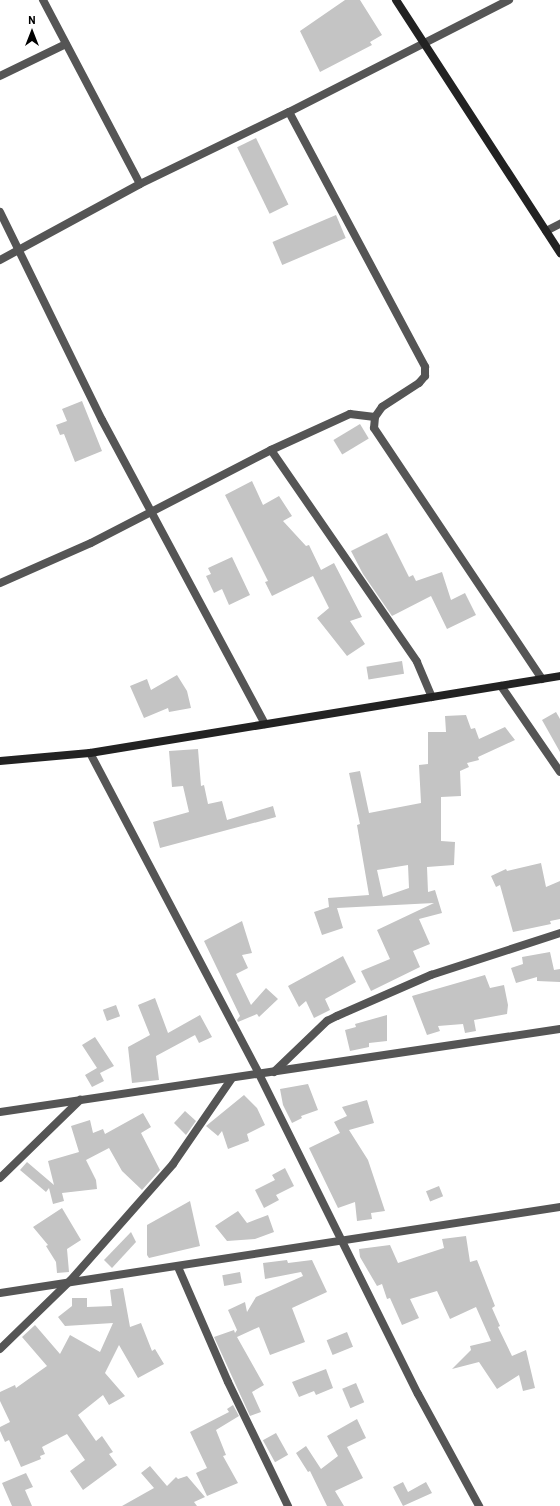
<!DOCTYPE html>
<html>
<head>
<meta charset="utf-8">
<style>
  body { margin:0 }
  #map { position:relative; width:560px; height:1506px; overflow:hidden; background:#fff; font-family:Barlow,sans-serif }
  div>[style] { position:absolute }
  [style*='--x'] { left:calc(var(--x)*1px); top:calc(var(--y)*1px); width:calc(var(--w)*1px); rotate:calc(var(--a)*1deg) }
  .building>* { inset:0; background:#c4c4c4; transform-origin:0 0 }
  .street>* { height:8px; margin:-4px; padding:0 4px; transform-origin:4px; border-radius:4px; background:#555 }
  .secondary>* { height:8px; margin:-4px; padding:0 4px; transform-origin:4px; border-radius:4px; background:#222 }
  span { translate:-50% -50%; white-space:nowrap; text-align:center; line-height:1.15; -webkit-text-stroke:4px #fff; paint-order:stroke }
  .north { position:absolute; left:12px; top:12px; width:40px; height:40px; -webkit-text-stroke:3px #fff; paint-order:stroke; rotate:0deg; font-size:11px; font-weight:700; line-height:16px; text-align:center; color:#000 }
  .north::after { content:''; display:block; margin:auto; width:14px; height:18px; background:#000; clip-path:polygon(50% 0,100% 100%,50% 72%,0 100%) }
</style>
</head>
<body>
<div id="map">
  <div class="building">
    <i style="clip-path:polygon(345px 0,360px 0,382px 35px,370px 42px,372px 45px,320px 72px,300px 31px)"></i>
    <i style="left:256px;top:138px;width:74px;height:21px;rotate:64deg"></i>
    <i style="left:336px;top:215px;width:25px;height:69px;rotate:67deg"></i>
    <i style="clip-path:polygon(82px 401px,102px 451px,75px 462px,64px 434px,60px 435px,56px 425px,67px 421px,62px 409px)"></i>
    <i style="left:360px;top:424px;width:17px;height:31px;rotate:59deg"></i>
    <i style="clip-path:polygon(252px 481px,263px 505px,279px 496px,292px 516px,283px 521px,306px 546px,309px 545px,321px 570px,334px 563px,362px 617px,350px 621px,365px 644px,347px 656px,317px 618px,329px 608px,313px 576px,272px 596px,265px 582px,268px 581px,225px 495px)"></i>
    <i style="clip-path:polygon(387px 533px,409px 577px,413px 575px,416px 581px,442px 572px,451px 600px,465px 593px,476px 615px,447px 629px,431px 596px,392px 616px,363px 574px,351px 551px)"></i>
    <i style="clip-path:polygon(232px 557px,250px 595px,229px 605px,222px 589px,214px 593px,206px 576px,211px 574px,208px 568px)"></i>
    <i style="left:402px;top:661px;width:13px;height:36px;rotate:81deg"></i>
    <i style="clip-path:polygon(177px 675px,187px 691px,191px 708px,169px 712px,168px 708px,144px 718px,130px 686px,147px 679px,151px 690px)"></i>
    <i style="clip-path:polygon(556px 712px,560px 719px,560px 752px,542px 720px)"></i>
    <i style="clip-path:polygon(evenodd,466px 715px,471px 729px,475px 728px,479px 739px,505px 727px,515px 740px,478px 757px,479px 760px,467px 763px,469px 767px,460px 771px,461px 796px,441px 797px,441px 841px,455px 842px,454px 865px,427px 867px,428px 892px,435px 890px,442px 913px,419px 919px,430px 944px,413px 951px,420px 967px,371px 991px,361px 971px,390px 959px,377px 930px,434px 903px,337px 908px,343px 928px,322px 935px,314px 912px,329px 907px,328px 898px,369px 895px,357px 825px,360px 824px,349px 773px,360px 771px,369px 813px,421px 803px,419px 765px,428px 764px,428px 732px,446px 732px,445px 716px,466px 715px,408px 865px,409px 888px,383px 897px,377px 870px,408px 865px)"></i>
    <i style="clip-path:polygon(198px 749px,201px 786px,204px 785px,208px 804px,222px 801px,227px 820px,273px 806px,276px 817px,160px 848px,153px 822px,189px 812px,183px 786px,172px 787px,169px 751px)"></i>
    <i style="clip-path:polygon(541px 863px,546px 887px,560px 881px,560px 919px,550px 921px,551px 924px,513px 932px,500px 885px,496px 887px,491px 876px,506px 869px,507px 871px)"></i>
    <i style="clip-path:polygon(242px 921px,252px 953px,242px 955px,248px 968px,236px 974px,251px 1005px,266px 988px,278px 999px,259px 1017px,257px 1014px,238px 1022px,237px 1020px,240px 1016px,204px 941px)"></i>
    <i style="clip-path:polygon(550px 952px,554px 970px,560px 969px,560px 982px,537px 981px,537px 977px,516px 983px,511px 968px,523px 964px,522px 957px)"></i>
    <i style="clip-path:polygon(343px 956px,356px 982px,325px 999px,330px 1010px,314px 1018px,306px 1001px,299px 1007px,288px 986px)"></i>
    <i style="clip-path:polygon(485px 975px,490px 988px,504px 985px,508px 1005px,507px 1014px,474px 1020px,476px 1031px,465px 1033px,463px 1024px,438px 1026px,440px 1031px,427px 1035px,412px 996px)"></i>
    <i style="clip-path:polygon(155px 998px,168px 1033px,200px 1015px,212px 1037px,199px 1043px,195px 1035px,156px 1056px,159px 1080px,132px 1083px,128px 1047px,150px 1035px,138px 1005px)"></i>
    <i style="left:116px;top:1005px;width:12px;height:14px;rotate:70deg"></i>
    <i style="clip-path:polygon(387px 1015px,387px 1041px,369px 1043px,369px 1047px,350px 1051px,345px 1030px,356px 1027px,355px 1024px)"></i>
    <i style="clip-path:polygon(95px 1037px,114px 1066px,100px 1073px,98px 1069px,104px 1081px,92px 1087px,85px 1075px,97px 1068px,82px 1045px)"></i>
    <i style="clip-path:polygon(308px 1084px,318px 1110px,301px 1116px,302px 1118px,292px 1123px,283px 1105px,280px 1089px)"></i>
    <i style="clip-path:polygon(244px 1095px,257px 1108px,265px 1125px,247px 1134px,249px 1141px,228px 1149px,222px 1131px,218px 1136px,206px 1126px)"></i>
    <i style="clip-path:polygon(367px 1100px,374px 1123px,349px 1130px,368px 1160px,385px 1211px,371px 1213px,372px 1219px,357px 1221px,355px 1202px,338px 1208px,309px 1148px,342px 1132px,340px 1133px,334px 1122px,347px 1116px,342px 1107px)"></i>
    <i style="clip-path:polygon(185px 1111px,196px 1121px,186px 1135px,174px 1123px)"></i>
    <i style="clip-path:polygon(143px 1113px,151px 1127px,141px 1133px,160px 1170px,142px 1190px,122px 1171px,109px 1148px,86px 1160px,96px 1180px,97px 1189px,62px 1193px,64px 1201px,53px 1204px,49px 1188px,46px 1192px,20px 1170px,27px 1162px,54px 1185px,48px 1161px,79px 1152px,71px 1126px,90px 1120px,93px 1133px,103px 1129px,105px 1134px)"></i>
    <i style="clip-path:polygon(285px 1168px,294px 1186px,276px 1195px,279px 1200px,264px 1208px,255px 1190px,275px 1180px,272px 1175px)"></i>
    <i style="left:439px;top:1186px;width:11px;height:14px;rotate:68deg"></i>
    <i style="clip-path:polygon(190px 1201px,200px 1246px,149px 1258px,147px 1255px,147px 1225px)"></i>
    <i style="clip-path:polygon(62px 1208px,81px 1240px,67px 1249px,69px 1272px,57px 1273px,56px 1262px,46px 1246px,48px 1245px,33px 1227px)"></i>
    <i style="clip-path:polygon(238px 1211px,247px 1223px,268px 1215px,274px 1232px,255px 1239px,227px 1241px,215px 1226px)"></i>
    <i style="clip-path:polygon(131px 1232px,136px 1242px,112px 1268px,104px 1260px)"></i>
    <i style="clip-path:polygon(466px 1236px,470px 1262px,477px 1260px,495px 1306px,492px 1308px,500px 1326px,498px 1327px,512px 1356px,526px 1350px,535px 1388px,523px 1391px,519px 1375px,497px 1389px,479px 1362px,452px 1369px,471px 1350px,470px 1346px,491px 1341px,476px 1307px,450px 1319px,437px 1291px,410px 1299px,419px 1318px,402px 1325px,390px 1298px,387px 1299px,382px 1284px,377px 1286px,360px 1257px,359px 1249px,390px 1245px,398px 1263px,444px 1248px,442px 1239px)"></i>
    <i style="clip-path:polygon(287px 1260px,288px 1263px,312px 1260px,327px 1292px,292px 1308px,305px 1342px,270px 1355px,259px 1327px,237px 1337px,264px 1385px,252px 1392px,261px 1412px,250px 1416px,214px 1337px,234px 1330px,235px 1333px,237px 1330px,228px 1310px,245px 1302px,247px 1312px,256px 1297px,303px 1276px,301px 1272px,265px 1279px,263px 1263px)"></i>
    <i style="left:240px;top:1272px;width:11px;height:18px;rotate:80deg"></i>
    <i style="clip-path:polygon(123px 1288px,130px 1327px,141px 1323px,152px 1351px,155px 1349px,164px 1364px,138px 1378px,119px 1345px,105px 1373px,125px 1396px,109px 1405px,103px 1395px,78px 1415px,96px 1441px,102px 1436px,113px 1452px,109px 1454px,117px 1465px,83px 1490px,70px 1471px,85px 1460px,67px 1434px,42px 1447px,45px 1454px,40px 1456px,41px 1459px,21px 1467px,9px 1440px,5px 1442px,0 1431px,0 1427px,10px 1422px,0 1401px,0 1392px,15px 1385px,16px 1388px,47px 1366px,22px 1337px,35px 1325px,60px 1354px,70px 1335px,100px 1352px,113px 1323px,65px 1326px,58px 1317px,72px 1306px,72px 1298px,87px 1298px,87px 1307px,112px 1306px,110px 1290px)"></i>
    <i style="left:347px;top:1332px;width:16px;height:22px;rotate:68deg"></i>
    <i style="clip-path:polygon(326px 1369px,333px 1388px,316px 1395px,314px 1391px,299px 1397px,292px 1382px)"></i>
    <i style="left:356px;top:1383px;width:21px;height:15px;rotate:67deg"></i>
    <i style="clip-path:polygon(233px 1405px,239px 1416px,216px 1430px,226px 1455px,223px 1456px,238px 1483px,207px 1496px,196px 1473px,207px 1468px,190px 1432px,229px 1412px,227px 1409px)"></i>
    <i style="clip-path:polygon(357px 1419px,366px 1438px,347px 1447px,363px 1478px,335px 1491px,344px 1506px,327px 1506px,310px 1471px,308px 1472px,296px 1453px,306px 1446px,321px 1469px,338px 1456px,327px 1436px)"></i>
    <i style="left:276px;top:1433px;width:25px;height:15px;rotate:61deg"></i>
    <i style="clip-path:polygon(150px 1466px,167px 1486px,176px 1477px,178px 1479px,187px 1476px,205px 1497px,194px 1502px,197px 1506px,122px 1506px,154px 1488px,141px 1473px)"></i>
    <i style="clip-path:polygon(26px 1473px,33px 1487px,25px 1490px,32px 1506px,12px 1506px,2px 1483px)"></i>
    <i style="clip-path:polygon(403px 1482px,408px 1492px,426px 1482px,432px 1493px,403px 1506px,393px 1487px)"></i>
  </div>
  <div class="street">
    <i style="--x:43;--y:0;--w:208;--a:62.2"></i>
    <i style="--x:140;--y:184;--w:165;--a:-25.8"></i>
    <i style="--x:289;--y:112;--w:247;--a:-27"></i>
    <i style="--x:0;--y:76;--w:73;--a:-25.9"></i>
    <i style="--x:289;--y:112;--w:289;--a:61.9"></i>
    <i style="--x:425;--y:367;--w:9;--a:90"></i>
    <i style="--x:425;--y:376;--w:9;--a:131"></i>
    <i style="--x:419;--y:383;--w:44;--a:147"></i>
    <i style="--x:382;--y:407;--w:12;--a:125"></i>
    <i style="--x:375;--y:417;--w:11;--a:95"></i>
    <i style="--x:374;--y:428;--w:302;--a:56.2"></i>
    <i style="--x:0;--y:212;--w:232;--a:63.9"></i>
    <i style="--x:102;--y:420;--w:345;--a:61.8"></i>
    <i style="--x:546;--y:231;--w:16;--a:-27"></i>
    <i style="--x:0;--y:260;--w:159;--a:-28.5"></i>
    <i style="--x:271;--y:450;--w:257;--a:55.4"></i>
    <i style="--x:417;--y:662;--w:38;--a:67"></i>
    <i style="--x:0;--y:583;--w:99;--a:-23.7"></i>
    <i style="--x:91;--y:543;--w:203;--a:-27.3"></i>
    <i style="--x:271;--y:450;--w:87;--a:-24.5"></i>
    <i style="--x:350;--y:414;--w:25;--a:7"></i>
    <i style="--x:501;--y:686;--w:104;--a:55.5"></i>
    <i style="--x:90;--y:753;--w:363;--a:62.2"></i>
    <i style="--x:259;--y:1074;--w:357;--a:63.6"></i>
    <i style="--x:418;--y:1394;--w:128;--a:61.4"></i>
    <i style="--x:274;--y:1072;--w:74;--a:-43.9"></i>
    <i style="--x:327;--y:1021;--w:11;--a:-27"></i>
    <i style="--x:337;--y:1016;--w:103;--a:-23.6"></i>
    <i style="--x:431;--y:975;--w:136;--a:-18"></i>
    <i style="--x:0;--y:1112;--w:566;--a:-8.43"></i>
    <i style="--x:0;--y:1178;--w:112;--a:-44.3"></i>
    <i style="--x:178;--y:1267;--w:125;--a:66.5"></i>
    <i style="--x:228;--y:1382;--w:138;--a:64.2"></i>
    <i style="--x:0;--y:1293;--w:567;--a:-8.73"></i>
    <i style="--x:0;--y:1349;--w:98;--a:-44.2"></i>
    <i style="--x:70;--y:1281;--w:156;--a:-48.6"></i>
    <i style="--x:173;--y:1164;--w:104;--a:-55.5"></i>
  </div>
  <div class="secondary">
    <i style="--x:396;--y:0;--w:302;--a:57"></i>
    <i style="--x:0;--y:761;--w:90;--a:-5.1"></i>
    <i style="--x:90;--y:753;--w:476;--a:-9.3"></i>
  </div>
  <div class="north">N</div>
</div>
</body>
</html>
